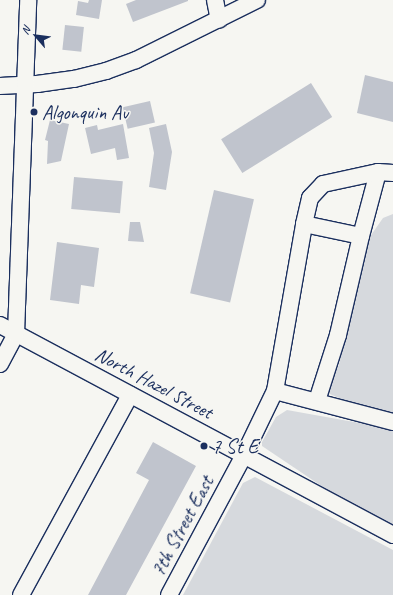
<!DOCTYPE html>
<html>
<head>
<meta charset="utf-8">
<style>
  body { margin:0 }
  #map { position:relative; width:393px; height:595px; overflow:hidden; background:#f6f6f2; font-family:Caveat,sans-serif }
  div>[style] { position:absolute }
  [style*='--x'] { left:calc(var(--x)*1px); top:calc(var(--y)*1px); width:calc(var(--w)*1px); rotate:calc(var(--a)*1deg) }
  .green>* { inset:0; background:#d6d9dd }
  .building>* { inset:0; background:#c0c4cd; transform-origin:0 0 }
  .roads { filter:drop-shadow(1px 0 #1b2f5e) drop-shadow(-1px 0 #1b2f5e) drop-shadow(0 1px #1b2f5e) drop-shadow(0 -1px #1b2f5e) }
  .minor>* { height:16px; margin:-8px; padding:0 8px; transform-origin:8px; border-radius:8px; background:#f6f6f2 }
  .dots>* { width:11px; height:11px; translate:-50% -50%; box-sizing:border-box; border:2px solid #f6f6f2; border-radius:50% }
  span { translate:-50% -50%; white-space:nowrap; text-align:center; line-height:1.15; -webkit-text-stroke:3px #f6f6f2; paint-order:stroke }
  .poi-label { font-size:20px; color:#1b2f5e }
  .left { translate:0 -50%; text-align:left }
  .street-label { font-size:20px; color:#1b2f5e }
  .north { position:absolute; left:16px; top:16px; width:40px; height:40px; -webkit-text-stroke:3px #f6f6f2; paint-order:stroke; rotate:298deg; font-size:11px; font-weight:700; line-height:16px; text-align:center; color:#1b2f5e }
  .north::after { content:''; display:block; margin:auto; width:14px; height:18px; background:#1b2f5e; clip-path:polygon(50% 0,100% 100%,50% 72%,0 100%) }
</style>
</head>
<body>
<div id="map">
  <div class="green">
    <i style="clip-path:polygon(393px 214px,393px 415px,353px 404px,325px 392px,339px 365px,360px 258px,369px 238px,383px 218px)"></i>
    <i style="clip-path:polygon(287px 410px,393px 429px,393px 525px,326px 489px,262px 446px,262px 442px,276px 417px)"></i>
    <i style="clip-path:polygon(255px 477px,393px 550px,393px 595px,183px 595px,243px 483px)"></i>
  </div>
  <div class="building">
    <i style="clip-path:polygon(89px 0,102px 0,99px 19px,76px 15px,78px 1px,88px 3px)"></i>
    <i style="clip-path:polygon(136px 0,188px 0,188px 1px,133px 22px,126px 4px)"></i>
    <i style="left:65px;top:25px;width:19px;height:25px;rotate:6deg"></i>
    <i style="clip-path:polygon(365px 75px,393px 82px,393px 122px,357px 113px)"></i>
    <i style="left:311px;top:83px;width:40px;height:106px;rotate:58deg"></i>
    <i style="left:150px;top:101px;width:22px;height:28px;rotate:77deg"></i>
    <i style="clip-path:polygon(50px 120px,69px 124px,61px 161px,47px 164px,48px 141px,45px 140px)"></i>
    <i style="clip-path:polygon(123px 124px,129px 158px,117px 160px,115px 148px,91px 154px,85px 128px,97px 125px,98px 130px)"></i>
    <i style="clip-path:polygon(166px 124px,172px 152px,166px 190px,149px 187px,154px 153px,149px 128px)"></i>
    <i style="left:74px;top:177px;width:49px;height:32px;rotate:5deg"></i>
    <i style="left:214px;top:190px;width:41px;height:106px;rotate:13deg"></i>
    <i style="clip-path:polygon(130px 222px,140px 222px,144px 242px,128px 241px)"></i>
    <i style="clip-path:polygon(57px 242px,99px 248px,94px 287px,81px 285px,79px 304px,50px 300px)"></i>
    <i style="clip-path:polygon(153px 442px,196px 466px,126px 595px,88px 595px,149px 480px,136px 473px)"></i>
  </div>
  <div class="roads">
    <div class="minor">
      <i style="--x:215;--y:0;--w:20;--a:79"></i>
      <i style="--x:0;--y:86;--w:37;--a:-3"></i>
      <i style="--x:37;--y:84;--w:37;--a:-8"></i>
      <i style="--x:74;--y:79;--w:33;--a:-14"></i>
      <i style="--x:106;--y:71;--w:32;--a:-20"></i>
      <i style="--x:136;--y:60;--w:135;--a:-26.4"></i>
      <i style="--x:304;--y:224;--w:58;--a:11.9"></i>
      <i style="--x:361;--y:236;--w:102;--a:103.1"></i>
      <i style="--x:338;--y:335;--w:69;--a:107.7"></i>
      <i style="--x:361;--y:236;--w:66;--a:-75.1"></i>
      <i style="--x:0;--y:325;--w:446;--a:28.1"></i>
      <i style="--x:0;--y:364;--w:34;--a:-62"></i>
      <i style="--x:16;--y:334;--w:334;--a:-87.9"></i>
      <i style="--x:275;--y:391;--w:122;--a:14.7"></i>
      <i style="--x:21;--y:595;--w:228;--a:-61.4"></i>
      <i style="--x:169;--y:595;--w:159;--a:-61.8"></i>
      <i style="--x:244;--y:455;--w:71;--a:-64.2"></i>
      <i style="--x:275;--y:391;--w:169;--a:-80.1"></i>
      <i style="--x:304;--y:224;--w:27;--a:-77"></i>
      <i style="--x:310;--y:198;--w:19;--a:-47"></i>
      <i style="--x:323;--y:184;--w:56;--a:-12.3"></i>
      <i style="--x:378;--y:172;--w:15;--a:4"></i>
    </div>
  </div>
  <div class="dots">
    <i style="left:34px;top:112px;background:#1b2f5e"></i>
    <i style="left:204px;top:446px;background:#1b2f5e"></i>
  </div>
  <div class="poi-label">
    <span class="left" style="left:42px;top:112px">Algonquin Av</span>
    <span class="left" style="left:212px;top:446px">7 St E</span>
  </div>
  <div class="street-label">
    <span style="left:154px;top:383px;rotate:28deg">North Hazel Street</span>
    <span style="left:182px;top:526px;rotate:-62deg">7th Street East</span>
  </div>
  <div class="north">N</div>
</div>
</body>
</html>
